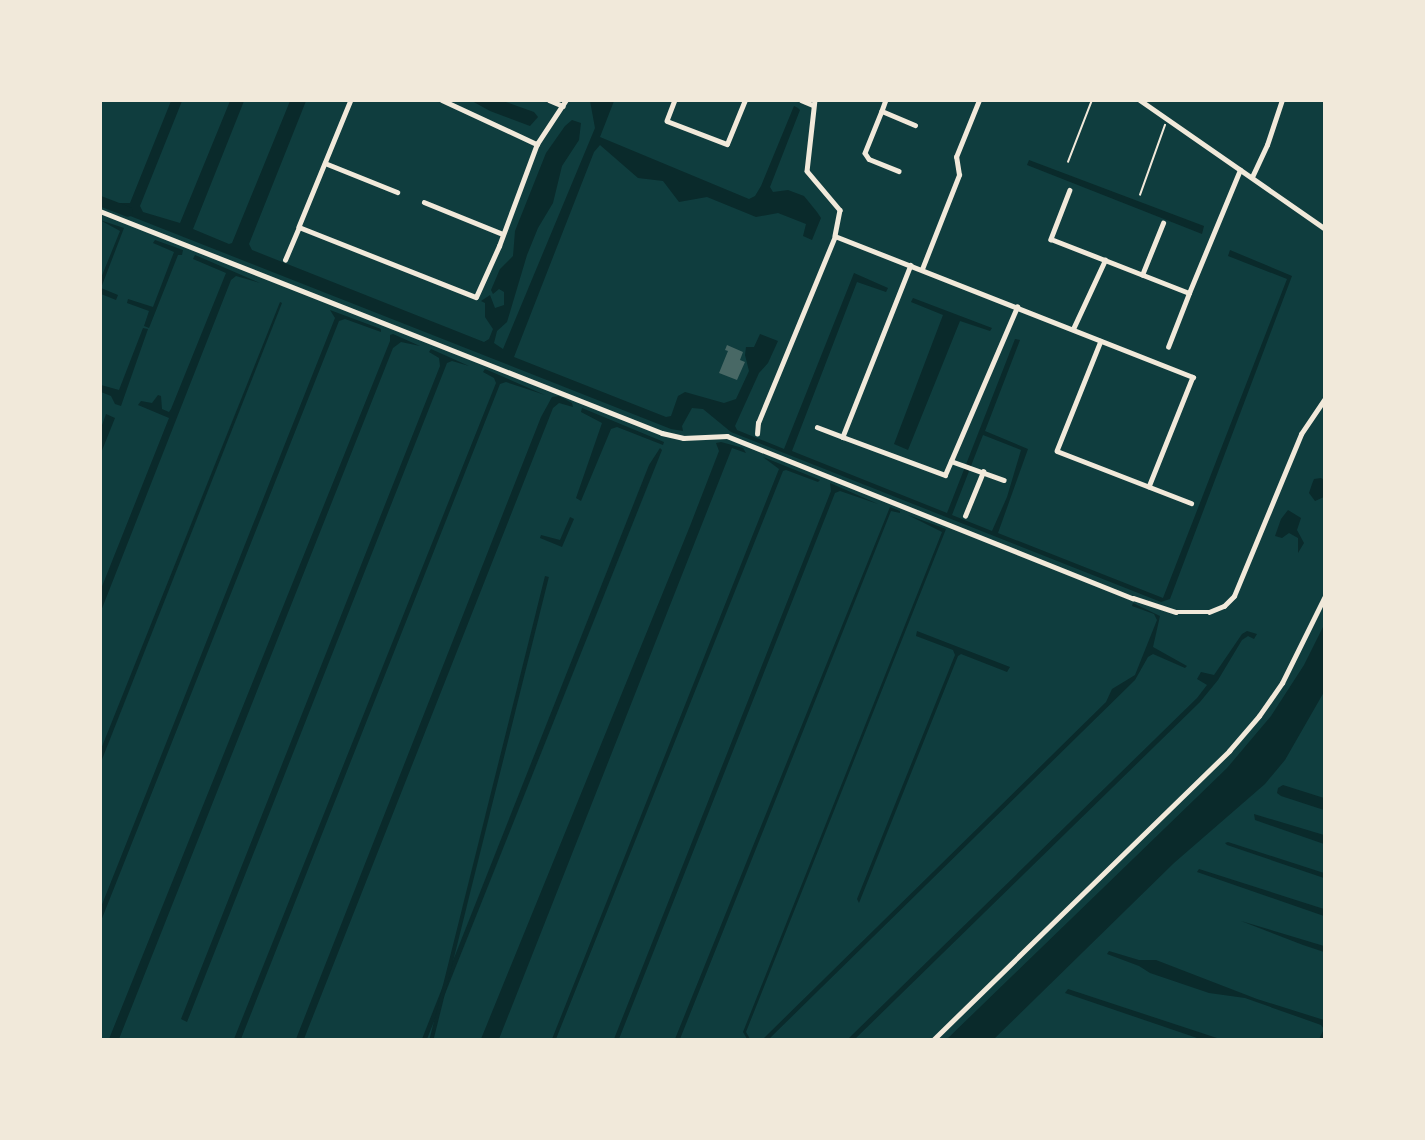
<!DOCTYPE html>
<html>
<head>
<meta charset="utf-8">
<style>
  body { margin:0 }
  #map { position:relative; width:1425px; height:1140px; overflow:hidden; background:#0f3d3e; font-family:Figtree,sans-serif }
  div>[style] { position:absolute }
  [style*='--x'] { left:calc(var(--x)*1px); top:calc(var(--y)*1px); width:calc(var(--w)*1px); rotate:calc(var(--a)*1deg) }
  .water>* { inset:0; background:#0a2a2b; transform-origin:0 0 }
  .canal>* { height:10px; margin:-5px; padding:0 5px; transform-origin:5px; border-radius:5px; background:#0a2a2b }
  .building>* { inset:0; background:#486865 }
  .path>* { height:1.5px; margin:-0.75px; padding:0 0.75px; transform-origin:0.75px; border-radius:0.75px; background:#f1e9da }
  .minor>* { height:4.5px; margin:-2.25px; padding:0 2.25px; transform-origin:2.25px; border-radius:2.25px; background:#f1e9da }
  span { translate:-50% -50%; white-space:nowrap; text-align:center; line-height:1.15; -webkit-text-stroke:6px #f1e9da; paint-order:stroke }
  .frame { position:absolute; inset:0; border:102px solid #f1e9da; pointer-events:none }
</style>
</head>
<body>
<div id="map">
  <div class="water">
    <i style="clip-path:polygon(evenodd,171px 101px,182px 101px,140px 206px,143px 212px,180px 223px,230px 101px,244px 101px,193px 229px,229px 244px,232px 243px,290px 101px,306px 101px,249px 244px,252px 250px,484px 342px,489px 339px,493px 329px,485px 317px,485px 303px,481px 301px,490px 295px,495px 308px,504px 305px,504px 292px,499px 289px,493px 294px,491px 290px,500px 269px,513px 256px,515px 231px,546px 153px,565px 126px,572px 120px,581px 123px,579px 140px,562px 166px,553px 203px,538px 228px,527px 255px,507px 322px,497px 331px,494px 343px,503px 349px,595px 128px,590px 101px,614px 101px,600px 137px,749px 199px,755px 196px,761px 186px,794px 106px,798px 108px,800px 110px,770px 187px,773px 192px,788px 190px,804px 196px,817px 212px,821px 218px,812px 240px,803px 236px,806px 224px,778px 213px,756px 217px,707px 197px,679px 202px,663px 181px,638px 178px,600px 145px,594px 152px,514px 357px,666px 417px,671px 416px,678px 396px,685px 392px,724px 403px,736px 399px,749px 371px,745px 355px,746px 347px,754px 347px,760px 334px,778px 341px,768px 363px,759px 373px,735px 426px,737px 430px,784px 449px,854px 273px,888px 288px,886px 292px,857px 282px,792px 451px,947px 513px,1015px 339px,1020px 340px,985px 431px,1028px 449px,998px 533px,1163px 598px,1287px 279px,1228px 256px,1230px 250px,1292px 276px,1170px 599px,1161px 602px,731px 432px,703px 409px,692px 408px,682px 426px,683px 431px,671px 429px,115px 210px,117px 203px,130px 203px,171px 101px,983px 435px,1021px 450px,1007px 497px,992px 531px,952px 515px,983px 435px)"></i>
    <i style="clip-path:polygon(472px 101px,503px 101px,534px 112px,538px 117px,530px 126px,490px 111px)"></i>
    <i style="clip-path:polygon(1029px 160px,1204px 226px,1202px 234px,1027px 165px)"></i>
    <i style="clip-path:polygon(100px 220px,124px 228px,101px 288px,118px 295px,116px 300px,101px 294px,101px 278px,120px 231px)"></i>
    <i style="clip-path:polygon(155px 240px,183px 250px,182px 255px,178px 255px,149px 328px,144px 326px,149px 311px,127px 303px,128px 299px,153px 307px,174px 252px,153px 243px)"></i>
    <i style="clip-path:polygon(195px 255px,260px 283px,236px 276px,231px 280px,101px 611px,101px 589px,169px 418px,138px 405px,141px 401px,152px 403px,158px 395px,161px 396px,162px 409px,169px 412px,171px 409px,226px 273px,193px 259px)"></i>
    <i style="clip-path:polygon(913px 298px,992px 328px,990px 331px,960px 321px,908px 450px,894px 444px,943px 315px,911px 302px)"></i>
    <i style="clip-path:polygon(280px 302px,282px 303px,101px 762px,101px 749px)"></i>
    <i style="clip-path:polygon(330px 310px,381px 329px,381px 332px,345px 319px,339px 321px,101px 921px,101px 907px,335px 318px)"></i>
    <i style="clip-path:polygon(143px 328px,148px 329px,121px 406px,115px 404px,111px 396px,101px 392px,101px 385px,119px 390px)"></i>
    <i style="clip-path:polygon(393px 334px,420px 346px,401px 342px,393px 348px,119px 1039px,109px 1039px,390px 341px,390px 335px)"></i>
    <i style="clip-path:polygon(431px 349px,469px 366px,452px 361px,447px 363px,187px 1022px,181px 1019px,440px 366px,439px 358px,429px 352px)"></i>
    <i style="clip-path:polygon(485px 369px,545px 395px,506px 382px,500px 384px,241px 1039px,234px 1039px,496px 383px,494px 378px,483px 372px)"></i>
    <i style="clip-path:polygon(559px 396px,572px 403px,573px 407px,559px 403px,553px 408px,304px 1039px,296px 1039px,541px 417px,552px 397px)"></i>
    <i style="clip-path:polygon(582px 408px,664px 442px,663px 445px,617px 427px,611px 429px,581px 501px,576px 498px,602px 423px,581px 412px)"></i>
    <i style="clip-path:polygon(106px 414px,115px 418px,101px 453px,101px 428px)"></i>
    <i style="clip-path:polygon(721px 442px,743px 448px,746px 453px,732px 448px,499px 1039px,481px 1039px,690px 526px,719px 451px,716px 443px)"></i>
    <i style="clip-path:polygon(660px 448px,662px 450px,427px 1039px,422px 1039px,649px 465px)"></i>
    <i style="clip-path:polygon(763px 457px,820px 480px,818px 482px,786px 470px,783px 471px,556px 1039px,552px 1039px,779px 469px)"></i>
    <i style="clip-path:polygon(1321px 478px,1324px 480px,1324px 497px,1315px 501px,1309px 493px,1312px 484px,1314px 479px)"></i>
    <i style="clip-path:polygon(830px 483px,878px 504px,840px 491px,835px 493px,619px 1039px,614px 1039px,831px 491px)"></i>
    <i style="clip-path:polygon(890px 507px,900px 511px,900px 513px,891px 511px,680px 1039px,675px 1039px)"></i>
    <i style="clip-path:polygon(1288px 510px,1301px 518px,1297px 530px,1304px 543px,1298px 553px,1298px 538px,1289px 533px,1282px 538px,1275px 536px,1281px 519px)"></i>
    <i style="clip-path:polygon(908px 515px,946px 529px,746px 1032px,750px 1039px,747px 1039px,743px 1032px,942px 532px)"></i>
    <i style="clip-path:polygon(570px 517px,574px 519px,562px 547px,540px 538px,541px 535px,560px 540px)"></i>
    <i style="left:545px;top:576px;width:4px;height:498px;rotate:14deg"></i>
    <i style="clip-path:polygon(1133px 603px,1160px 616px,1153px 647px,1187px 666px,1185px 668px,1153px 654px,1148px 657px,1135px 680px,769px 1039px,763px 1039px,1106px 702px,1112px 689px,1135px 675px,1157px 620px,1154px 614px,1132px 606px)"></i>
    <i style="clip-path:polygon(1324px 625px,1324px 692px,1285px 760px,1265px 784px,1174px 863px,994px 1039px,947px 1039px,1227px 768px,1271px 716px,1304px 665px)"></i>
    <i style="clip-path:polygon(917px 631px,1010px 667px,1007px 672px,961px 654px,958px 656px,859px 903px,857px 899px,955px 655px,953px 650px,916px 636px)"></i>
    <i style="clip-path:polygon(1247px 631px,1257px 634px,1254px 639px,1248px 636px,1242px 640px,1218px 680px,1200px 702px,855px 1039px,848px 1039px,1197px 698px,1207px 685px,1197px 679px,1201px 672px,1214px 675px,1242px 634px)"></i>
    <i style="clip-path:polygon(1283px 785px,1324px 798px,1324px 810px,1281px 796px,1277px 793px,1278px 788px)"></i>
    <i style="clip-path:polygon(1254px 814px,1324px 835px,1324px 844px,1255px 820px)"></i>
    <i style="clip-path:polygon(1228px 842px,1324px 873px,1324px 878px,1227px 845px,1225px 843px)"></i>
    <i style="clip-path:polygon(1199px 869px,1324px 909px,1324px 916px,1197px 872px)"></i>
    <i style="clip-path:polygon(1241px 921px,1324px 946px,1324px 952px,1303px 945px)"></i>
    <i style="clip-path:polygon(1109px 951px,1139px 960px,1156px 960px,1257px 999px,1324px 1020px,1324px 1039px,1319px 1039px,1324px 1029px,1321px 1025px,1245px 998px,1209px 993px,1150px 973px,1139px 966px,1107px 954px)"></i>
    <i style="clip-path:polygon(1068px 989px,1220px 1039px,1200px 1039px,1065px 993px)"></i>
  </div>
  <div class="canal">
    <i style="--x:100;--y:201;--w:30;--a:21"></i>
  </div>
  <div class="building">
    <i style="clip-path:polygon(727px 345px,743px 352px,740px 360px,745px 362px,737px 380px,719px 373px,728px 351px,725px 350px)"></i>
  </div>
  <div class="path">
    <i style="--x:1068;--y:162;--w:66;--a:-68.8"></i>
    <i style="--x:1140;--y:195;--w:74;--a:-70.3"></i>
  </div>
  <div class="minor">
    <i style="--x:351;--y:100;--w:137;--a:112.3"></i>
    <i style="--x:299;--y:227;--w:190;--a:21.6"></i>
    <i style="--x:476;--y:297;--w:56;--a:-65.7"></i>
    <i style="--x:499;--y:246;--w:109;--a:-69.6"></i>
    <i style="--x:537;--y:144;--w:53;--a:-56.6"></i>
    <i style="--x:442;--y:100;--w:105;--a:24.9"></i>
    <i style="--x:549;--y:100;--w:15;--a:23"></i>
    <i style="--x:675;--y:100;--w:22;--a:111"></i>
    <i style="--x:667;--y:121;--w:64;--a:21"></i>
    <i style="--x:727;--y:144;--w:48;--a:-67.8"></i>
    <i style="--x:801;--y:100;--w:13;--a:23"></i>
    <i style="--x:815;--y:100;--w:71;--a:96.4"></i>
    <i style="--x:807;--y:171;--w:51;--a:49.8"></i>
    <i style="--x:840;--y:210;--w:26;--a:101"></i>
    <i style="--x:835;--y:236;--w:385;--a:21.5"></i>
    <i style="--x:1193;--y:377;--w:118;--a:111.8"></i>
    <i style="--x:886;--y:100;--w:12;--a:110"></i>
    <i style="--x:882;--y:111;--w:36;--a:23"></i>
    <i style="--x:1140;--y:100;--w:224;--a:34.8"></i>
    <i style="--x:882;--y:111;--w:45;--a:112"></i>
    <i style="--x:865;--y:153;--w:7;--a:56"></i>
    <i style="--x:869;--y:159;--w:32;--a:22"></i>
    <i style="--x:325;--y:163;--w:78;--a:21.9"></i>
    <i style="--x:1252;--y:177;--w:35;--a:-65"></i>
    <i style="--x:1267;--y:145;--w:47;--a:-71.6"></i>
    <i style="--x:1070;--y:190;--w:53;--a:111.2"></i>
    <i style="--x:1051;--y:239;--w:58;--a:21.3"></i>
    <i style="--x:424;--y:202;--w:85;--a:22.1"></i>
    <i style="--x:100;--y:211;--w:604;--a:21.55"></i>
    <i style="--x:662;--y:433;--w:22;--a:13"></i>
    <i style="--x:683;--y:438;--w:44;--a:-2.6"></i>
    <i style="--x:727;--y:436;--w:437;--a:21.8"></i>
    <i style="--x:1133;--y:598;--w:45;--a:18"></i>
    <i style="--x:1176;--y:612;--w:33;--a:0"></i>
    <i style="--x:1209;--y:612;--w:16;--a:-22"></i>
    <i style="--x:1224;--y:606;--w:14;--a:-45"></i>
    <i style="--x:1234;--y:596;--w:175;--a:-67.5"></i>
    <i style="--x:1301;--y:434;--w:41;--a:-55.9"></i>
    <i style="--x:285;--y:260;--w:36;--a:-67"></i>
    <i style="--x:911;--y:265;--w:185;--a:111.6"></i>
    <i style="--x:843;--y:437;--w:109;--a:20.4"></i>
    <i style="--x:945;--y:475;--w:183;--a:-66.8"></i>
    <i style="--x:922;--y:269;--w:101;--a:-68.5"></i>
    <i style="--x:959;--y:175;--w:18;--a:-99"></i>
    <i style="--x:956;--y:157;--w:61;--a:-68"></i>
    <i style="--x:1142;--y:275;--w:56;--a:-68"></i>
    <i style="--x:1073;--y:329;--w:76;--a:-65.1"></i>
    <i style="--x:1105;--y:260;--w:90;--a:21.4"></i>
    <i style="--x:1189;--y:293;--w:133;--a:-67.5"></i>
    <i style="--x:1101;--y:341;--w:118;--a:111.8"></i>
    <i style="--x:1057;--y:451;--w:144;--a:21.2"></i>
    <i style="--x:1168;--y:347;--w:58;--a:-68.7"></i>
    <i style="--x:817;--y:427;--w:28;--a:21"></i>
    <i style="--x:757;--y:434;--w:11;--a:-85"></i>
    <i style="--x:758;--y:423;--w:202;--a:-67.6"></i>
    <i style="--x:951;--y:461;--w:56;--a:19.7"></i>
    <i style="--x:965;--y:516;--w:48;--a:-67.8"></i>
    <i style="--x:933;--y:1040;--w:414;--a:-44.3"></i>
    <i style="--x:1229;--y:751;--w:46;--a:-49.4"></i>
    <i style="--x:1259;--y:716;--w:40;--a:-55.1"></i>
    <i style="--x:1282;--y:683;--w:95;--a:-63.7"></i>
  </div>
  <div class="frame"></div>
</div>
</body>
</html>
